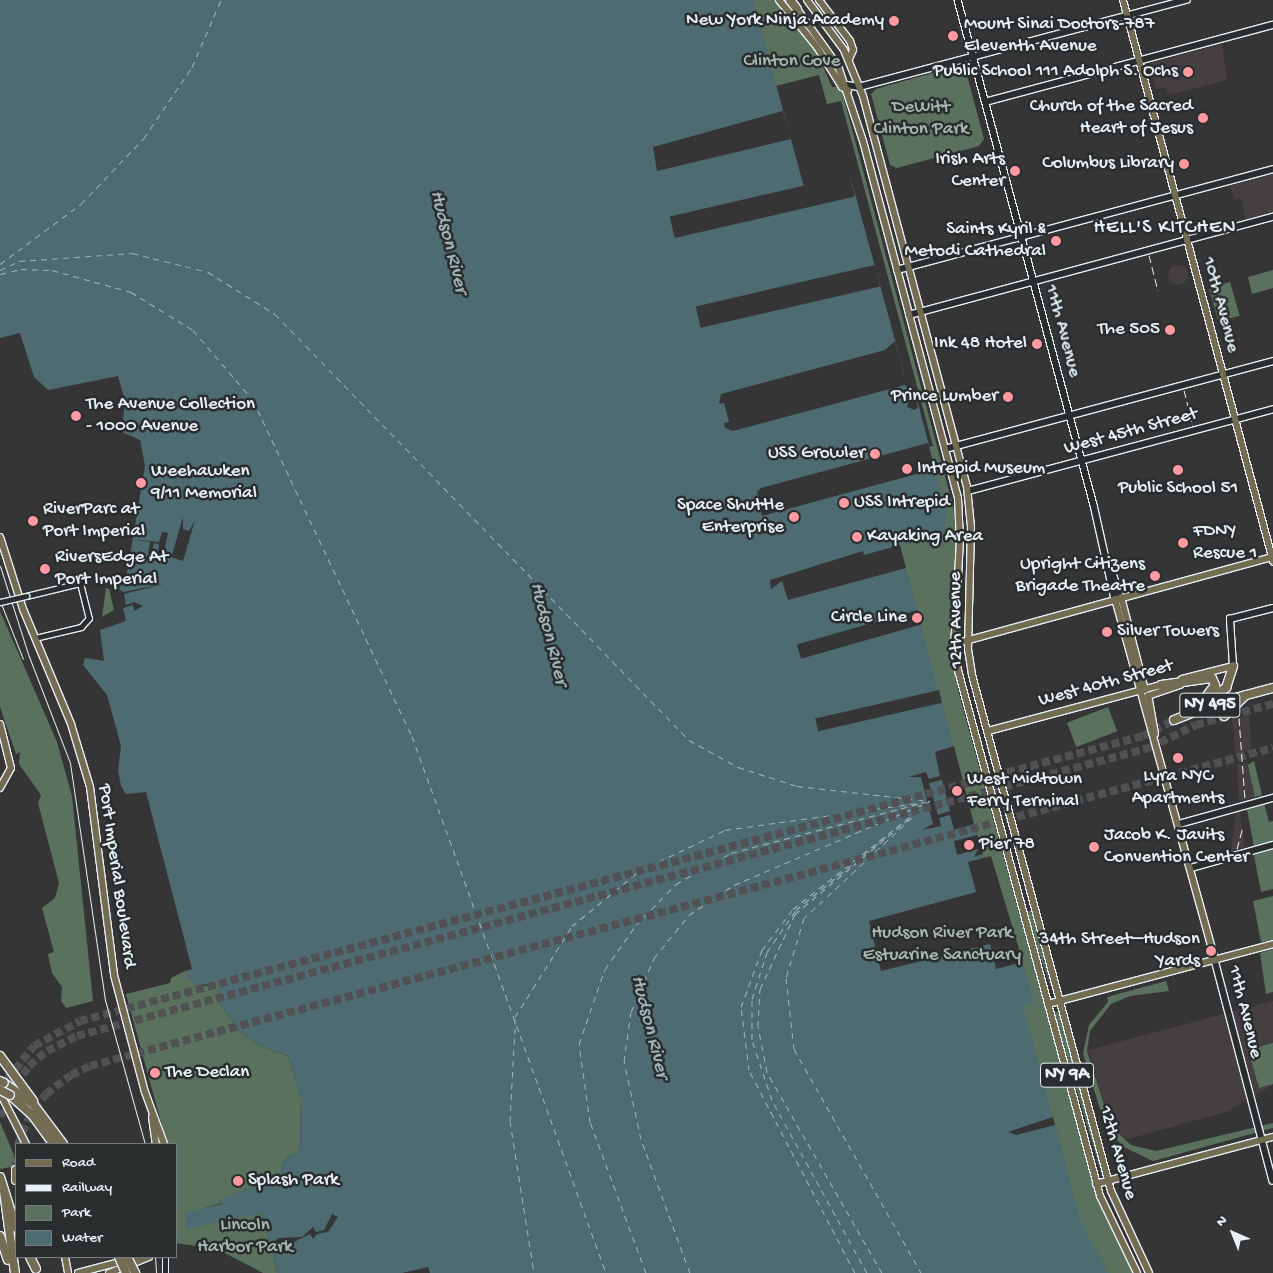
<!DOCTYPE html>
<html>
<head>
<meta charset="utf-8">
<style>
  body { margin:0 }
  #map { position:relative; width:1273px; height:1273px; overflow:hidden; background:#363536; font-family:"Gochi Hand",sans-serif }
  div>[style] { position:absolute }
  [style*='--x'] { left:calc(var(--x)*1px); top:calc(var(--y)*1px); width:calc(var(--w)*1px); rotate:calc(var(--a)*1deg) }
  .built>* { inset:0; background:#453f40 }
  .round { border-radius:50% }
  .green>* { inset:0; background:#5a715d; transform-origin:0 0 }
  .water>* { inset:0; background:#4d6b70 }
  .pier>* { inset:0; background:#363536; transform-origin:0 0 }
  .ferry>* { height:1px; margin-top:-0.5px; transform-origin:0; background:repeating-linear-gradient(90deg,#a2b5bb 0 6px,transparent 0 11px) }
  .motorway-tunnel>* { height:8px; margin-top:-4px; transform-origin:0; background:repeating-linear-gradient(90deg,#515153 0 8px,transparent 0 12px) }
  .roads { filter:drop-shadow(1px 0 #e8f1f8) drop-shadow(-1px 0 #e8f1f8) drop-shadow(0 1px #e8f1f8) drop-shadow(0 -1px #e8f1f8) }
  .tertiary>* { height:5px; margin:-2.5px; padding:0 2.5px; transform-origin:2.5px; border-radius:2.5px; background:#2a2d2e }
  .secondary>* { height:5.5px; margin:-2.75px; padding:0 2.75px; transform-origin:2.75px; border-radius:2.75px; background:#2a2d2e }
  .primary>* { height:6px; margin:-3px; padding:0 3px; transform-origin:3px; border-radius:3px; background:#736b52 }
  .trunk>* { height:6px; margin:-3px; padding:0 3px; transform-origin:3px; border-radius:3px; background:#736b52 }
  .motorway>* { height:8px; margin:-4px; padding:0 4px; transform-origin:4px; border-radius:4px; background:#736b52 }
  .tram>* { height:1px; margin:-0.5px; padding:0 0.5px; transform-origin:0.5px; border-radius:0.5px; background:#e8f1f8 }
  .rail>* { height:1px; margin-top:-0.5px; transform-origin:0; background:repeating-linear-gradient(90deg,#e8f1f8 0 8px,transparent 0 12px) }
  .bridges { filter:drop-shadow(1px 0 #e8f1f8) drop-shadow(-1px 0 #e8f1f8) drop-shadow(0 1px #e8f1f8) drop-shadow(0 -1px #e8f1f8) }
  .tertiary-bridge>* { height:5px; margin:-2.5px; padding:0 2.5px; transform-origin:2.5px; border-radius:2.5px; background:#2a2d2e }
  .motorway-bridge>* { height:8px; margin:-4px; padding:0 4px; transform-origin:4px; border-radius:4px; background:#736b52 }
  .dots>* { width:14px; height:14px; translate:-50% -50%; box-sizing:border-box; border:2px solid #2a2d2e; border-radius:50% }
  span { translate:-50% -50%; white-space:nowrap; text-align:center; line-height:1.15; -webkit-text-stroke:5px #2a2d2e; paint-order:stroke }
  .shield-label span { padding:1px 4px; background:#2a2d2e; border:1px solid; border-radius:4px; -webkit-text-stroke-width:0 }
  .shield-label { font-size:18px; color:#e8f1f8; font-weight:700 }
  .poi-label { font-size:19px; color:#e8f1f8 }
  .right { translate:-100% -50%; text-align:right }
  .left { translate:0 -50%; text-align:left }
  .park-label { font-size:19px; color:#a8b7b2 }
  .street-label { font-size:19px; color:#e8f1f8 }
  .neighbourhood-label { font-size:20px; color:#e8f1f8; letter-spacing:1px }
  .water-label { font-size:20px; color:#a2b5bb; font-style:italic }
  .legend { position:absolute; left:15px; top:1143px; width:162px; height:115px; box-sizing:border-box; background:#2a2d2e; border:1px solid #767b7f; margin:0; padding:6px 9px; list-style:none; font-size:15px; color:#e8f1f8 }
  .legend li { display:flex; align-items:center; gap:10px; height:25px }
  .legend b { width:25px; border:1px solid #767b7f }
  .north { position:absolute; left:1208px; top:1208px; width:50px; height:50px; -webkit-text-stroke:4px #2a2d2e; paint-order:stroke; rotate:316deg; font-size:14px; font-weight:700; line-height:20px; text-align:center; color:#e8f1f8 }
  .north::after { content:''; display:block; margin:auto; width:18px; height:22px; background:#e8f1f8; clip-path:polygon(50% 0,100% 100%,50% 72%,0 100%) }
</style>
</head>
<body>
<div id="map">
  <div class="built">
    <i style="clip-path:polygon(1222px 44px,1227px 80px,1169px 95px,1166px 87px,1156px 89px,1148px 64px)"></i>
    <i style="clip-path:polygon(1273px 174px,1273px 212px,1246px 219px,1241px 198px,1234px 200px,1230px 186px)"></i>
    <i class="round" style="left:1168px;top:265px;width:20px;height:20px"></i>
    <i style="clip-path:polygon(1249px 715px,1252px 751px,1236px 755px,1232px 719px)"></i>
    <i style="clip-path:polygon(1248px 762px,1255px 797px,1239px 801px,1237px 765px)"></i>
    <i style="clip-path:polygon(1240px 812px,1245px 847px,1231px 851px,1236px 813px)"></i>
    <i style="clip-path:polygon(1273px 1001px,1273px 1085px,1226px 1112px,1124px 1140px,1111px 1127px,1088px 1050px)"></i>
  </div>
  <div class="green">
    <i style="clip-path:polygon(612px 0,776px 0,816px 51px,832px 87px,839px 87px,842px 92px,952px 502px,957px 529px,950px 635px,958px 690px,1096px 1194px,1133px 1273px,1006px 1273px,983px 854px,976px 830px,846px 866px,920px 415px,929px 447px,933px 446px,841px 101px,827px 104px,819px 75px,642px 120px)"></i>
    <i style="clip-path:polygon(964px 64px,984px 139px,979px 146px,897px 168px,890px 165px,871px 94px,876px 89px)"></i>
    <i style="clip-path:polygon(1273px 270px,1273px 288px,1252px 294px,1248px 277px)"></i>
    <i style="left:1230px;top:282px;width:35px;height:22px;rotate:74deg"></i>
    <i style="clip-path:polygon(106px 588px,109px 589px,114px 610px,102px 617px)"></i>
    <i style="clip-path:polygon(0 611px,57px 742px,72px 796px,93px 1001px,66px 1008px,61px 1001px,62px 987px,52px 973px,48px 954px,54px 952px,42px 908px,55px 898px,59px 883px,38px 803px,41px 795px,19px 764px,20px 752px,16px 754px,0 707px)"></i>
    <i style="left:1108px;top:707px;width:26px;height:44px;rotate:69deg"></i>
    <i style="clip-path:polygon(1254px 761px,1262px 795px,1255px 797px,1248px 765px)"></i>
    <i style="clip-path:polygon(1264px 803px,1269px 822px,1273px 821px,1273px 842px,1254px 847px,1247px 810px)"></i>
    <i style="clip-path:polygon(1273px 849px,1273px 889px,1261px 892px,1254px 855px)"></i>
    <i style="clip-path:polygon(1273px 896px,1273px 940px,1261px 942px,1253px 901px)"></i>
    <i style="clip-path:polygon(1031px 910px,1053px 993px,1031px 930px,1027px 913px)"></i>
    <i style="clip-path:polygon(1273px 949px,1273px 992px,1266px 994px,1260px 953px)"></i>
    <i style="clip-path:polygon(185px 971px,189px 979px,204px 986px,218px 984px,217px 1000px,241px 1033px,258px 1045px,288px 1056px,301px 1098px,300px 1151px,288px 1157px,281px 1167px,281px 1181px,247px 1189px,220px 1200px,221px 1203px,186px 1214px,187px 1220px,261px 1213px,278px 1273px,263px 1273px,217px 1249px,176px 1243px,176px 1144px,167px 1144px,126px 994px,170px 983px,171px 978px)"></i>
    <i style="clip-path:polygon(1166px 981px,1169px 991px,1130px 996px,1111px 1004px,1090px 1031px,1087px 1051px,1111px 1127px,1131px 1145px,1156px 1151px,1273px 1123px,1273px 1128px,1153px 1161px,1124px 1147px,1106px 1129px,1083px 1053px,1089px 1025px,1108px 1002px,1107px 997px)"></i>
    <i style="clip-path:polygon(1059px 1011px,1103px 1175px,1102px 1176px,1054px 1013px)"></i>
    <i style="clip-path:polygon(1273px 1043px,1273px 1084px,1259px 1088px,1248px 1050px)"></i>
    <i style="clip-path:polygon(0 1122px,16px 1160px,16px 1166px,0 1169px)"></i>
  </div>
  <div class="water">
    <i style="clip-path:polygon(0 0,753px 0,804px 187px,850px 175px,907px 384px,912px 383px,916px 395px,947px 516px,944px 534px,900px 546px,977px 835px,984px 858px,989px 857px,1018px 963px,1023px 962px,1034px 1003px,1023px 1006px,1081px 1222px,1108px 1273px,430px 1273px,428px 1267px,402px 1273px,278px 1273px,261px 1213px,186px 1229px,185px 1213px,221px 1204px,220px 1199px,247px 1189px,281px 1181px,281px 1167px,288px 1157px,300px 1151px,301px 1098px,288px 1056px,258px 1045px,241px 1033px,217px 1000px,217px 984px,195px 985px,189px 979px,185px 971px,192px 969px,146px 792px,126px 794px,121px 786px,118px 771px,121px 746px,107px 695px,83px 665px,85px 658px,104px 661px,100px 630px,126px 621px,119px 589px,127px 573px,145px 466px,140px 440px,122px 432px,125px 401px,118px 376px,48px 390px,34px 377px,20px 333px,0 338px)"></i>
  </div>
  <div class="pier">
    <i style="clip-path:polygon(783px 111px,791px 139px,657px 171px,653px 147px)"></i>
    <i style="left:850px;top:175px;width:22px;height:185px;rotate:77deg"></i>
    <i style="left:875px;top:265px;width:22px;height:184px;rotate:77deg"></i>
    <i style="clip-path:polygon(895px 341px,907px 384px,912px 383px,918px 407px,915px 410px,907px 407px,911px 393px,905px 385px,733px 431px,725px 428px,724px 423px,729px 422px,724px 403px,719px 404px,721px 394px,885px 350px)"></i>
    <i style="clip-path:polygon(928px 443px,935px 469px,762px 516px,757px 492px,761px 488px)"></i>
    <i style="clip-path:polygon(183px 517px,183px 529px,189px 531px,195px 520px,183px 561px,158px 553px,159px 544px,154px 543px,151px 554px,148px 553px,150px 542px,131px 539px,159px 542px,162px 532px,168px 533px,164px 552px,172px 555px)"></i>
    <i style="clip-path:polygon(900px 545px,906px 568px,788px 600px,782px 581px,771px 589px,770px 580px,863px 551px,864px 555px)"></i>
    <i style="clip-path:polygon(167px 583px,124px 594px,126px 605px,134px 602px,143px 606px,134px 611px,133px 605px,123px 608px,119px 589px,123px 592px)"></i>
    <i style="left:917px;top:610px;width:15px;height:125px;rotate:74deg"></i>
    <i style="left:939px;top:690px;width:13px;height:127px;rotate:77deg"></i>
    <i style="clip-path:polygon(evenodd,954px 746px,974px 824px,954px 830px,950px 815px,939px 818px,941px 826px,922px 830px,933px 824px,921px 777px,908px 777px,926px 772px,929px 779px,940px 776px,935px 752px,954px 746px,942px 780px,950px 811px,938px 815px,929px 783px,942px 780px)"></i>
    <i style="clip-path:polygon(977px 835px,983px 854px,974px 857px,978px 849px,957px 855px,954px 841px)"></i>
    <i style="clip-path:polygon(991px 856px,1023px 962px,996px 969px,990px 944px,881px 971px,869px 921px,976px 892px,968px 862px)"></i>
    <i style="clip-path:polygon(1053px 1117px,1055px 1125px,1016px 1135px,1008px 1132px)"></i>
    <i style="clip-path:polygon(332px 1214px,338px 1217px,328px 1232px,317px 1234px,313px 1239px,310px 1234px,292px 1243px,277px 1243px,270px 1249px,278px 1238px,302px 1237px,313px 1227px,316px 1232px,324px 1230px)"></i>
  </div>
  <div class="ferry">
    <i style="--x:0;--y:264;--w:101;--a:-36.5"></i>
    <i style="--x:81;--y:204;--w:91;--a:-46.3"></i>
    <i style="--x:144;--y:138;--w:86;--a:-55.9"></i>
    <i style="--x:192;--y:67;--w:73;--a:-66.6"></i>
    <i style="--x:0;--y:270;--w:21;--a:-25"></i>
    <i style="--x:19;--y:261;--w:113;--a:-4"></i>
    <i style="--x:132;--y:253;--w:78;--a:14"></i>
    <i style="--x:208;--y:272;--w:79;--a:32.1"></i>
    <i style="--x:275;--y:314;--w:594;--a:45.82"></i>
    <i style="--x:689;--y:740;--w:56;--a:28.9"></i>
    <i style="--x:738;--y:767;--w:62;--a:17.9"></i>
    <i style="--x:797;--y:786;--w:134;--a:6.4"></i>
    <i style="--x:0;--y:274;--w:22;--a:-13"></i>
    <i style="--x:21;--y:269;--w:31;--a:2"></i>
    <i style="--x:52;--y:270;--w:82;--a:15.6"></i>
    <i style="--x:131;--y:292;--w:73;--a:31.5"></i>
    <i style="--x:193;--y:330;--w:92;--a:49.4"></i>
    <i style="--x:253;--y:400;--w:372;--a:64.7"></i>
    <i style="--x:412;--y:736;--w:571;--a:70.14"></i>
    <i style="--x:920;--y:810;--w:158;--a:137"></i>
    <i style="--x:804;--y:918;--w:63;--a:106.7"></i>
    <i style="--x:786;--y:978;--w:71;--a:83.6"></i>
    <i style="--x:794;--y:1049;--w:257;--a:60.4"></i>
    <i style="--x:515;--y:1024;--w:7;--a:-90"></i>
    <i style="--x:515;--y:1017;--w:107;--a:-57.9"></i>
    <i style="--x:572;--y:926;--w:87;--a:-39.4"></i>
    <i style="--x:639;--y:871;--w:95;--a:-25.5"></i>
    <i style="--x:725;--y:830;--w:202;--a:-8"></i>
    <i style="--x:515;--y:1028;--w:93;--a:93.1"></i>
    <i style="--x:510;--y:1121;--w:154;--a:81"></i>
    <i style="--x:646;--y:1273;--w:161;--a:-110.3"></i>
    <i style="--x:590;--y:1122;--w:79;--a:-98"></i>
    <i style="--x:579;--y:1044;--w:79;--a:-70.9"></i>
    <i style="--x:605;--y:969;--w:54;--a:-54.8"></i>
    <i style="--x:636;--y:925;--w:57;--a:-45.7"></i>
    <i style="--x:676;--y:884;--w:63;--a:-29.4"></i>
    <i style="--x:731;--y:853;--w:197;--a:-14.7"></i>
    <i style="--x:690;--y:1273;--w:143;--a:-110.1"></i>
    <i style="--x:641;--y:1139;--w:80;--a:-102.3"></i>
    <i style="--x:624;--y:1061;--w:49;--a:-81.9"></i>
    <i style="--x:631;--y:1012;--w:59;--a:-66.9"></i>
    <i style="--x:654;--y:958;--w:55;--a:-50.9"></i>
    <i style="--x:689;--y:915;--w:54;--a:-33.7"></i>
    <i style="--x:734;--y:885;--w:212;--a:-23.1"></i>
    <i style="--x:855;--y:1273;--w:229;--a:-117.6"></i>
    <i style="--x:749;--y:1070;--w:64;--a:-97.2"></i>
    <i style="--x:741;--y:1007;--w:61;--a:-69.8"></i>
    <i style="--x:762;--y:950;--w:51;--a:-52.9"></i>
    <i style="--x:793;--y:909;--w:171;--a:-38.3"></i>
    <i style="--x:867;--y:1273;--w:197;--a:-118.8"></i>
    <i style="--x:772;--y:1100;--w:63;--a:-108.4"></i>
    <i style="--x:752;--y:1040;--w:41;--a:-90"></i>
    <i style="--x:752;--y:999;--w:49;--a:-72.3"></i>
    <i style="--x:767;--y:952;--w:51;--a:-55.4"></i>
    <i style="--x:796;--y:910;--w:119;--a:-39.2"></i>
    <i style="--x:882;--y:1273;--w:232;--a:-119.8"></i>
    <i style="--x:767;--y:1072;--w:47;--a:-101.1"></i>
    <i style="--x:758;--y:1026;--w:37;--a:-87"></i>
    <i style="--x:760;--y:989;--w:83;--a:-65"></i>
    <i style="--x:795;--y:914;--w:150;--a:-39.9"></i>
  </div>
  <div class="motorway-tunnel">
    <i style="--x:0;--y:1088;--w:54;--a:-51"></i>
    <i style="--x:34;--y:1046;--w:52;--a:-28.5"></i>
    <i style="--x:80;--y:1021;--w:1101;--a:-15.01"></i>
    <i style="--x:1143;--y:736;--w:35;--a:-27"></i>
    <i style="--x:0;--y:1117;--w:25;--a:-69"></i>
    <i style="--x:9;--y:1094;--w:34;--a:-54"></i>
    <i style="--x:29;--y:1066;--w:23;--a:-40"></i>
    <i style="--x:47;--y:1051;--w:34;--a:-27"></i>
    <i style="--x:77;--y:1036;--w:1110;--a:-15.04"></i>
    <i style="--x:1149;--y:748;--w:52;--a:-26.1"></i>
    <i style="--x:1196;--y:725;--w:80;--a:-15.3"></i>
    <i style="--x:18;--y:1144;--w:27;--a:-68"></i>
    <i style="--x:28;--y:1119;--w:31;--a:-54"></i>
    <i style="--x:46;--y:1094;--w:31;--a:-37"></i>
    <i style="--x:71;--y:1075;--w:21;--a:-25"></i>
    <i style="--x:90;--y:1066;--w:1225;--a:-15.05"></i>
    <i style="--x:16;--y:1170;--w:13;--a:-90"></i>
  </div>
  <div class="roads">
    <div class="tertiary">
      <i style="--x:26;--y:596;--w:56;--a:-13.5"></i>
      <i style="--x:80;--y:583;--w:36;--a:76"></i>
      <i style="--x:89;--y:618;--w:12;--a:132"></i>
      <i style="--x:81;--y:627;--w:47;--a:166.6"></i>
      <i style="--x:165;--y:1257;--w:16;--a:90"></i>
    </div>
    <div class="secondary">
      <i style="--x:958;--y:0;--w:523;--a:74.93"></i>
      <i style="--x:1094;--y:505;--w:96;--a:77.4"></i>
      <i style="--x:847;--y:85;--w:12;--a:9"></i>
      <i style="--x:859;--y:87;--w:339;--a:-14.9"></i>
      <i style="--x:985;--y:102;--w:298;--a:-15"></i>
      <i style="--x:897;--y:270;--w:389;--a:-15"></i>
      <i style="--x:909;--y:315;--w:377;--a:-15.1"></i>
      <i style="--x:945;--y:449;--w:340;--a:-15"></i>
      <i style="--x:968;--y:491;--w:316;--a:-15"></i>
      <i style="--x:1109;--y:561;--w:38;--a:72"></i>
      <i style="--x:1233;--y:666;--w:47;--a:-93.7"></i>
      <i style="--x:1230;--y:619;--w:44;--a:-14.3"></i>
      <i style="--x:1179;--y:824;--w:98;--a:-15.5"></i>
      <i style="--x:1191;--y:868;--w:85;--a:-15.7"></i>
      <i style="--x:1215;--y:960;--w:228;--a:75.3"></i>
    </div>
    <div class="primary">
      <i style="--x:819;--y:0;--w:51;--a:52.9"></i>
      <i style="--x:1123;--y:0;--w:581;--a:75.03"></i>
      <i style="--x:0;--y:537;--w:76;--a:72.3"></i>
      <i style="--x:23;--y:609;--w:125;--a:67.3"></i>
      <i style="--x:71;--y:724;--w:66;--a:73.2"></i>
      <i style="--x:90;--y:787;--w:190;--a:82.7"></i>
      <i style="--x:114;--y:975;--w:121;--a:75.2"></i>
      <i style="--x:145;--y:1092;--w:55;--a:69.9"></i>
      <i style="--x:1121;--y:597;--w:96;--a:75.5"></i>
      <i style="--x:1115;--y:599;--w:375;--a:74.5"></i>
      <i style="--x:954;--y:644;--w:331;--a:-15.3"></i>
      <i style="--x:1182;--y:679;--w:53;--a:-14.3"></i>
      <i style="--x:0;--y:724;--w:45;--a:76"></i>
      <i style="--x:11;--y:768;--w:23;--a:119"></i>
      <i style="--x:988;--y:731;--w:183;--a:-14.9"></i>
      <i style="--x:1155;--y:734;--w:39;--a:-100"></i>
      <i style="--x:1148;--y:696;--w:34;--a:-19"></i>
      <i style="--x:1048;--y:1004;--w:233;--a:-14.9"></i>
      <i style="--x:0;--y:1093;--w:57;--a:63"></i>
      <i style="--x:152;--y:1117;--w:27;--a:82"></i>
      <i style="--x:1096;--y:1184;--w:183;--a:-14.9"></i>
      <i style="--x:65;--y:1257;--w:16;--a:79"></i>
      <i style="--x:78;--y:1273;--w:62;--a:-14.9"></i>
      <i style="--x:109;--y:1273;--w:43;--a:-21.8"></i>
    </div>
    <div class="trunk">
      <i style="--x:779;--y:0;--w:60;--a:51"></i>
      <i style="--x:817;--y:47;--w:47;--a:58"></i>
      <i style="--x:842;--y:87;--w:7;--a:27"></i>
      <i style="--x:807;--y:0;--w:62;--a:53.5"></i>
      <i style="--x:844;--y:50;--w:50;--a:67.6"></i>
      <i style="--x:863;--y:96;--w:405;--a:75.1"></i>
      <i style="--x:967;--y:487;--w:40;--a:84.3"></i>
      <i style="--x:971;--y:527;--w:122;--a:91.4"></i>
      <i style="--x:968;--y:649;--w:26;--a:81"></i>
      <i style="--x:972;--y:675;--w:534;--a:74.92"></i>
      <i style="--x:1111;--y:1191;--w:90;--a:65.1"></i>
      <i style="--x:797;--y:9;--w:70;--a:54.3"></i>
      <i style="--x:838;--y:66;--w:79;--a:71.6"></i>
      <i style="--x:863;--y:141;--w:369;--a:75.1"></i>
      <i style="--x:958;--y:498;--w:42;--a:87.3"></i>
      <i style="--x:960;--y:540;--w:107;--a:93.2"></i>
      <i style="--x:954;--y:647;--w:27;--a:80"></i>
      <i style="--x:959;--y:674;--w:541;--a:74.88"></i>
      <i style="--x:1100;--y:1196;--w:85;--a:64.3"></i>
      <i style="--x:849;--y:59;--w:10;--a:-66"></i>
      <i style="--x:853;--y:50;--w:9;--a:-108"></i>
    </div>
    <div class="motorway">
      <i style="--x:790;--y:0;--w:11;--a:52"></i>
      <i style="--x:1161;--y:685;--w:51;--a:-7.8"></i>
      <i style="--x:1212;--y:678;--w:8;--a:67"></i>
      <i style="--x:1215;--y:685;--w:15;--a:127"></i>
      <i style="--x:1190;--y:709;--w:42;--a:-30.3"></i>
      <i style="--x:1226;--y:688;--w:23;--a:-72"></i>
      <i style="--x:1224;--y:716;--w:30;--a:-44"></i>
      <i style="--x:1174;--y:720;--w:49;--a:-21.4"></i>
      <i style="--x:1220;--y:702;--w:55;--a:-14.8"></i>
      <i style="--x:0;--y:1056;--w:56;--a:53.7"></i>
      <i style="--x:4;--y:1083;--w:36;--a:36"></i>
      <i style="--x:33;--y:1104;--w:50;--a:53.1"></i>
      <i style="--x:10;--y:1095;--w:31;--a:42"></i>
      <i style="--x:33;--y:1116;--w:34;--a:54"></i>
      <i style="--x:16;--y:1170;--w:10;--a:90"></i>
      <i style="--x:0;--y:1177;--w:53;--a:72.6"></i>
      <i style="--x:4;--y:1191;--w:83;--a:82.4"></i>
      <i style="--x:0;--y:1236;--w:25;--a:72"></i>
      <i style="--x:30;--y:1257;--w:13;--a:63"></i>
    </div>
  </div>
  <div class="tram">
    <i style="--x:0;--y:566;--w:92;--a:72.3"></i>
    <i style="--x:28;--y:654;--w:117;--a:68.9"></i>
    <i style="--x:70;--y:763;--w:240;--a:81.6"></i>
    <i style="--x:105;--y:1000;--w:149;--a:74.5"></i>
    <i style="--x:0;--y:601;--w:62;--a:68.4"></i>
    <i style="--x:155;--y:1257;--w:16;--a:86"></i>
  </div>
  <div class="rail">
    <i style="--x:1149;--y:255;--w:36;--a:76"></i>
    <i style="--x:1184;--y:390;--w:36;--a:76"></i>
    <i style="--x:1239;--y:718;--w:82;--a:85.8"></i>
    <i style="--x:1237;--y:849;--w:20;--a:-75"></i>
  </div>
  <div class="bridges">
    <div class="tertiary-bridge">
      <i style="--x:0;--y:602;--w:27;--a:-13"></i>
    </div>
    <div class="motorway-bridge">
      <i style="--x:0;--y:1081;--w:4;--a:27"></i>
      <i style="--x:0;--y:1090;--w:11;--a:27"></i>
      <i style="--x:119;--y:1257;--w:17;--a:66"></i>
      <i style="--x:127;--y:1257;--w:18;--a:63"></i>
    </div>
  </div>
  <div class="dots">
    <i style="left:894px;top:21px;background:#ff9aa2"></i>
    <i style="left:953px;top:36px;background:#ff9aa2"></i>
    <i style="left:1188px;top:72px;background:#ff9aa2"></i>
    <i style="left:1203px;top:118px;background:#ff9aa2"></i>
    <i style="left:1184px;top:164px;background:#ff9aa2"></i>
    <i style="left:1015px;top:171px;background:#ff9aa2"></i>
    <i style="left:1056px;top:241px;background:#ff9aa2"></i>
    <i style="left:1170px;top:330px;background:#ff9aa2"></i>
    <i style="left:1037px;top:344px;background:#ff9aa2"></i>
    <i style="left:1008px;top:397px;background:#ff9aa2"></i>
    <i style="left:76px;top:416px;background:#ff9aa2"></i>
    <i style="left:875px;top:454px;background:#ff9aa2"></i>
    <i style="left:907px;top:469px;background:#ff9aa2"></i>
    <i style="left:1178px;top:470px;background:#ff9aa2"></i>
    <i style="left:141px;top:483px;background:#ff9aa2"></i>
    <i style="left:844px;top:503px;background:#ff9aa2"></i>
    <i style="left:794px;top:517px;background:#ff9aa2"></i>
    <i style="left:33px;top:521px;background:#ff9aa2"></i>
    <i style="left:857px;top:537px;background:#ff9aa2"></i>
    <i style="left:1183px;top:543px;background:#ff9aa2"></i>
    <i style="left:45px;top:569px;background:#ff9aa2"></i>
    <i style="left:1155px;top:576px;background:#ff9aa2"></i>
    <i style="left:917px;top:618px;background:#ff9aa2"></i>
    <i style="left:1107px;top:632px;background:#ff9aa2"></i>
    <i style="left:1178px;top:758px;background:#ff9aa2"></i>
    <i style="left:957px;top:791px;background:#ff9aa2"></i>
    <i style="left:969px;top:845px;background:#ff9aa2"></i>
    <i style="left:1094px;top:847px;background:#ff9aa2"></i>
    <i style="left:1211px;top:951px;background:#ff9aa2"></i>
    <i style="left:155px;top:1073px;background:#ff9aa2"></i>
    <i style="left:238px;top:1181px;background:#ff9aa2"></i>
  </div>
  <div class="shield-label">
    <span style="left:1210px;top:705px">NY 495</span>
    <span style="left:1067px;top:1075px">NY 9A</span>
  </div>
  <div class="poi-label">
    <span class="right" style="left:884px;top:21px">New York Ninja Academy</span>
    <span class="left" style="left:964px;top:36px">Mount Sinai Doctors-787<br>Eleventh Avenue</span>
    <span class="right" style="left:1178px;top:72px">Public School 111 Adolph S. Ochs</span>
    <span class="right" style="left:1193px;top:118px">Church of the Sacred<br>Heart of Jesus</span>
    <span class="right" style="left:1005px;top:171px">Irish Arts<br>Center</span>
    <span class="right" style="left:1174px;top:164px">Columbus Library</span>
    <span class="right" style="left:1046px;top:241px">Saints Kyril &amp;<br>Metodi Cathedral</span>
    <span class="right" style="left:1160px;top:330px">The 505</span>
    <span class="right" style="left:1027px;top:344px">Ink 48 Hotel</span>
    <span class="right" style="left:998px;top:397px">Prince Lumber</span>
    <span class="left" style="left:86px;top:416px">The Avenue Collection<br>- 1000 Avenue</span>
    <span class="right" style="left:865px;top:454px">USS Growler</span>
    <span class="left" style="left:917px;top:469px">Intrepid Museum</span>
    <span class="left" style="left:151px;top:483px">Weehawken<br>9/11 Memorial</span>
    <span style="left:1178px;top:489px">Public School 51</span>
    <span class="left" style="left:854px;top:503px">USS Intrepid</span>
    <span class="right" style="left:784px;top:517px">Space Shuttle<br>Enterprise</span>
    <span class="left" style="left:43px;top:521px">RiverParc at<br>Port Imperial</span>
    <span class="left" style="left:1193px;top:543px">FDNY<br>Rescue 1</span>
    <span class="left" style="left:867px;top:537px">Kayaking Area</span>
    <span class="left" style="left:55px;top:569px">RiversEdge At<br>Port Imperial</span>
    <span class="right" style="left:1145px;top:576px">Upright Citizens<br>Brigade Theatre</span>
    <span class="right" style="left:907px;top:618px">Circle Line</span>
    <span class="left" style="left:1117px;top:632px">Silver Towers</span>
    <span style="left:1178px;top:788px">Lyra NYC<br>Apartments</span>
    <span class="left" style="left:967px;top:791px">West Midtown<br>Ferry Terminal</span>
    <span class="left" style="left:1104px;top:847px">Jacob K. Javits<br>Convention Center</span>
    <span class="left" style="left:979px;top:845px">Pier 78</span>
    <span class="right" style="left:1200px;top:951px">34th Street–Hudson<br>Yards</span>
    <span class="left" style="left:165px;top:1073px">The Declan</span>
    <span class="left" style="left:248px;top:1181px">Splash Park</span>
  </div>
  <div class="park-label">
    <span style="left:792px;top:62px">Clinton Cove</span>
    <span style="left:921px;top:119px">DeWitt<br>Clinton Park</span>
    <span style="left:942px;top:945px">Hudson River Park<br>Estuarine Sanctuary</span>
    <span style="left:245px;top:1237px">Lincoln<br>Harbor Park</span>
  </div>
  <div class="street-label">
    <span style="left:1220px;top:305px;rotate:75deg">10th Avenue</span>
    <span style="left:1062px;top:331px;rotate:75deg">11th Avenue</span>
    <span style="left:1131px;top:432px;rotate:-15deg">West 45th Street</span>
    <span style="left:957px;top:620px;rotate:-91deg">12th Avenue</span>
    <span style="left:1106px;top:684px;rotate:-15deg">West 40th Street</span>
    <span style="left:116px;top:876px;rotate:82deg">Port Imperial Boulevard</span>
    <span style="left:1244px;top:1012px;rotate:76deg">11th Avenue</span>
    <span style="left:1117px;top:1153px;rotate:74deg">12th Avenue</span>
  </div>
  <div class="neighbourhood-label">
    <span style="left:1165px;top:228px">HELL'S KITCHEN</span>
  </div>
  <div class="water-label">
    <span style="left:448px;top:242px;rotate:76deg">Hudson River</span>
    <span style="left:548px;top:634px;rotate:76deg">Hudson River</span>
    <span style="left:649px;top:1027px;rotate:76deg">Hudson River</span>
  </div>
  <ul class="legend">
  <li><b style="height:6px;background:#736b52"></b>Road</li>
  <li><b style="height:6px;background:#e8f1f8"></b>Railway</li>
  <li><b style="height:14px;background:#5a715d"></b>Park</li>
  <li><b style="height:14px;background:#4d6b70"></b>Water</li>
  </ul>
  <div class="north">N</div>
</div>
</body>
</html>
